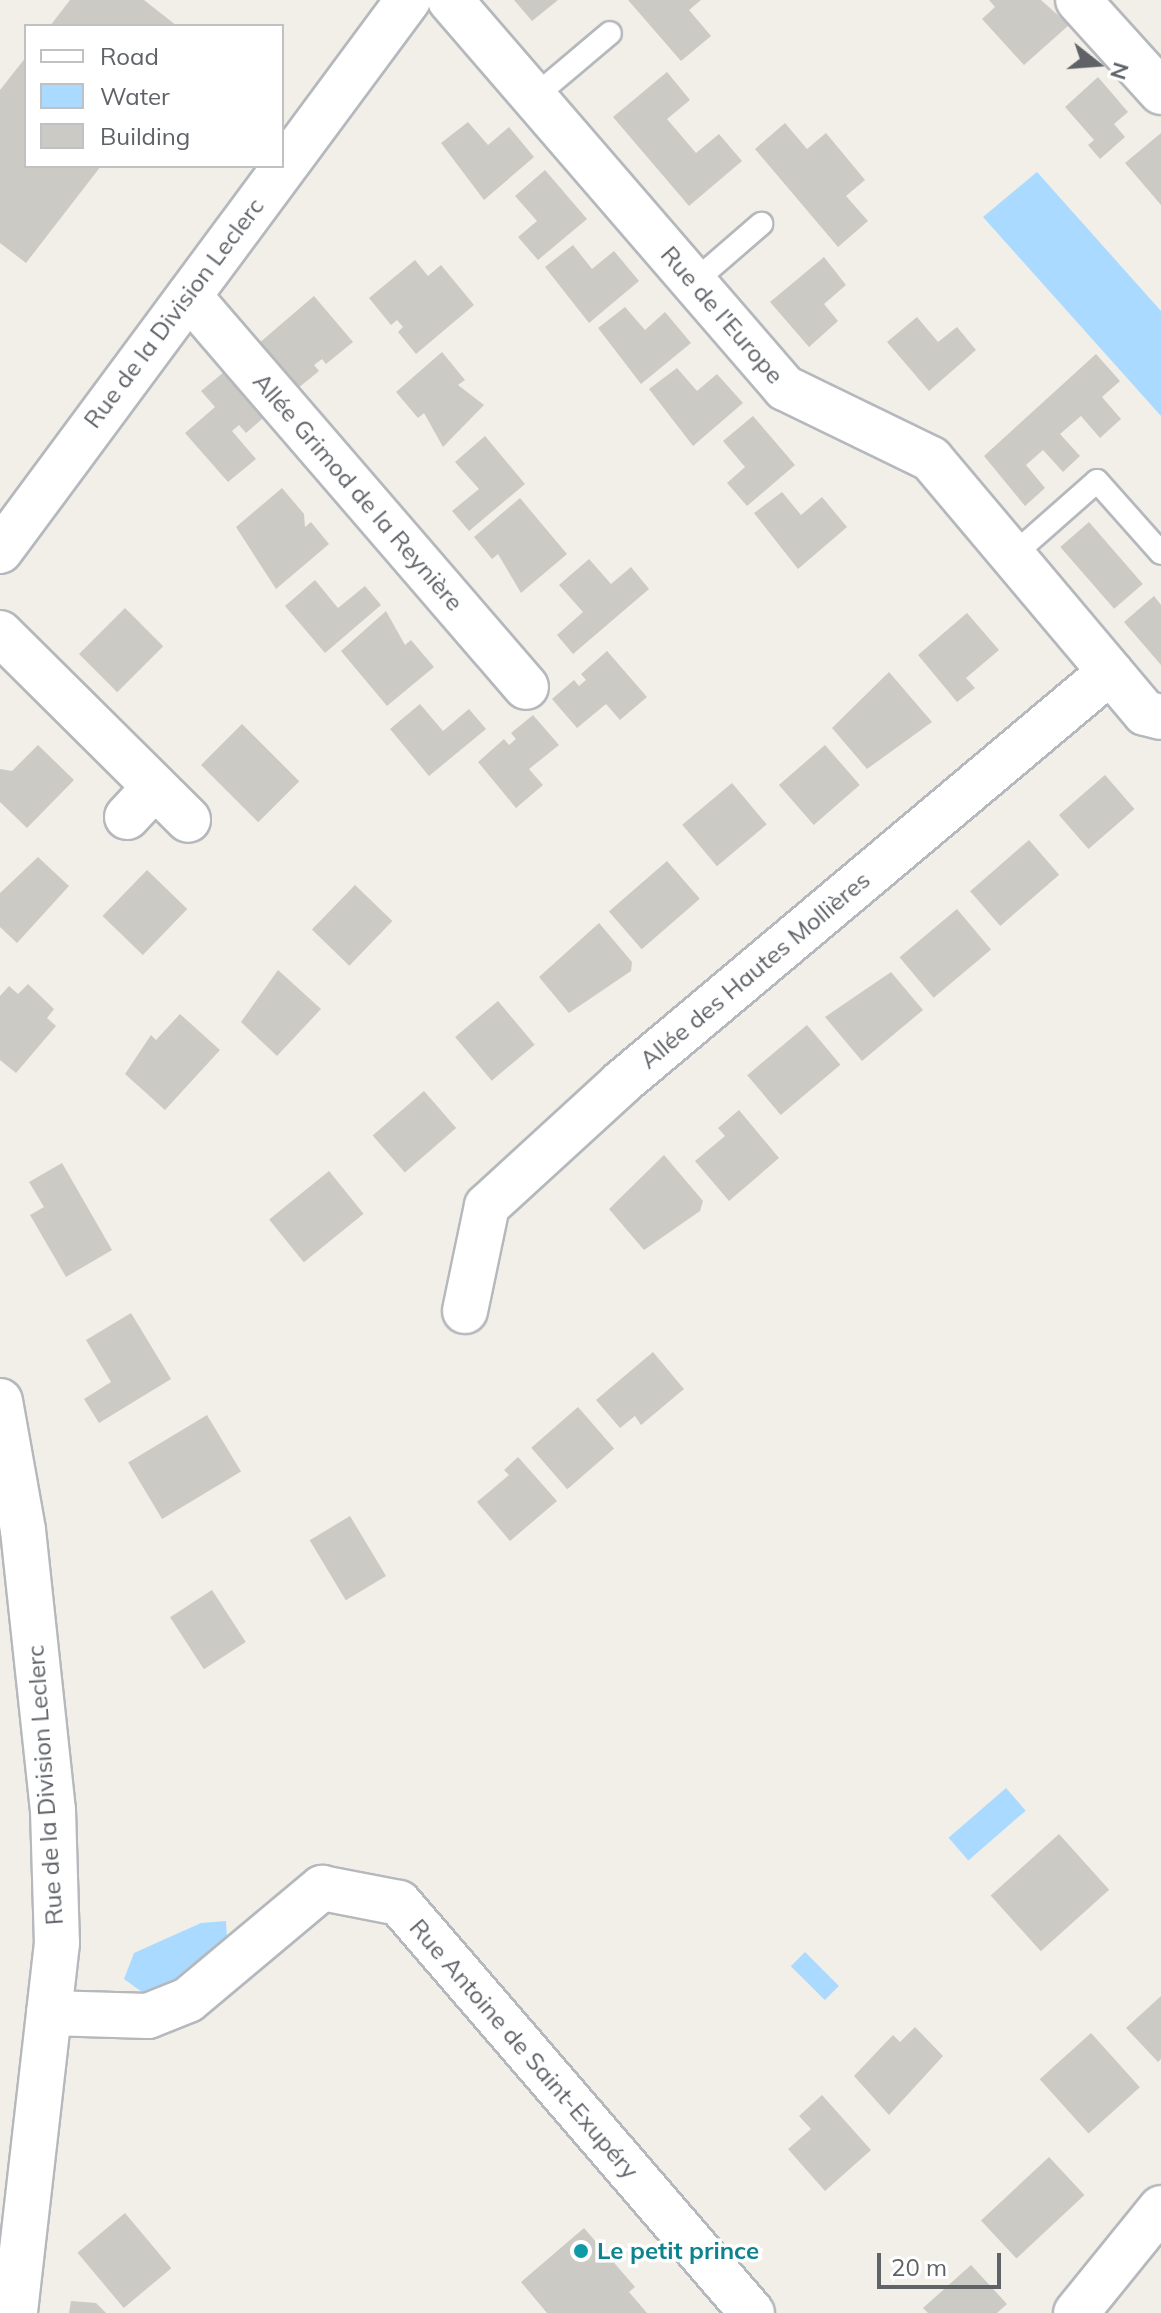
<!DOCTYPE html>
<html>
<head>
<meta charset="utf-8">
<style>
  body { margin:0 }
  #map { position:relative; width:1161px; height:2313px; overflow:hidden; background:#f1efe8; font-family:Mulish,sans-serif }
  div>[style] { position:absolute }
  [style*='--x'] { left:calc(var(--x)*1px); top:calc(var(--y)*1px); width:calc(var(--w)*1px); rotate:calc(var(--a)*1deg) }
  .water>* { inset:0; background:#aadaff; transform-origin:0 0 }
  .building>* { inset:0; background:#cccac5; transform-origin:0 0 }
  .roads { filter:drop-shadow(2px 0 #b5b8bc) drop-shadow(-2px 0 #b5b8bc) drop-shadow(0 2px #b5b8bc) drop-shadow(0 -2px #b5b8bc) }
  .service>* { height:22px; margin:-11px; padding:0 11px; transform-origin:11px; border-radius:11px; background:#fff }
  .minor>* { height:44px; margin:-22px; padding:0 22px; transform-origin:22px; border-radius:22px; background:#fff }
  .dots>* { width:22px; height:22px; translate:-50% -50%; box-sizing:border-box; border:4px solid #fff; border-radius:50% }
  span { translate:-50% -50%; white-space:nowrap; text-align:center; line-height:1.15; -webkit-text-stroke:7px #fff; paint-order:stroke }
  .street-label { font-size:24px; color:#5f6368 }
  .culture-label { font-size:24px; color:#0d838f; font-weight:700 }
  .left { translate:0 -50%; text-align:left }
  .legend { position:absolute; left:24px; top:24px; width:260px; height:144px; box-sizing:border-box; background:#fff; border:2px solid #bfc1c3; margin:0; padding:10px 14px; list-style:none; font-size:24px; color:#5f6368 }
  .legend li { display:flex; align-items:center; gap:16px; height:40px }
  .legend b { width:40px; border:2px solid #bfc1c3 }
  .north { position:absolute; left:1057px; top:24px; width:80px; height:80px; -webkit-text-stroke:6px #fff; paint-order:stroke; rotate:107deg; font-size:22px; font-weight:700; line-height:32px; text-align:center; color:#5f6368 }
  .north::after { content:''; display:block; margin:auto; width:28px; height:36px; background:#5f6368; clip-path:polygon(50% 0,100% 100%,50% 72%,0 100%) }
  .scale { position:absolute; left:877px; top:2253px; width:124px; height:36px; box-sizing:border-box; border:4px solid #5f6368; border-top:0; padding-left:10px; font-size:24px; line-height:28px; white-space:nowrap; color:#5f6368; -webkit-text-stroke:6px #fff; paint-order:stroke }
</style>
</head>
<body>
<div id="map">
  <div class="water">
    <i style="clip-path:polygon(1037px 172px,1161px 311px,1161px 416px,983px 217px)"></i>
    <i style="left:1006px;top:1788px;width:30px;height:76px;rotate:49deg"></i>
    <i style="clip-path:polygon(226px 1921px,227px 1939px,179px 1981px,142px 1992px,124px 1979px,134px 1953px,201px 1923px)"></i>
    <i style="left:805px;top:1952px;width:48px;height:20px;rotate:45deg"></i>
  </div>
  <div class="building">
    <i style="clip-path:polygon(70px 0,144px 0,177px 26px,50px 26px)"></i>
    <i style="clip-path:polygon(514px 0,558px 0,532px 21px)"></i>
    <i style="clip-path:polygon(628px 0,701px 0,689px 10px,711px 36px,681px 61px)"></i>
    <i style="clip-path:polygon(989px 0,1041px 0,1069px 25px,1024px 65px,982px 19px,995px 7px)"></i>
    <i style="clip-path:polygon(26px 57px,26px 166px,101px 166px,26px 263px,0 243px,0 90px)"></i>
    <i style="clip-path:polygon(667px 72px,690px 100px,667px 119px,696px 153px,719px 134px,742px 161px,689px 206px,613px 117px)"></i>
    <i style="clip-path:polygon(1098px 77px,1128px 112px,1114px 124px,1125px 137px,1100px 159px,1088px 145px,1094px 140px,1065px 107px)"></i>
    <i style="clip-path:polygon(468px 122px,488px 145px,509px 127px,534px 157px,484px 200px,441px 143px)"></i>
    <i style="clip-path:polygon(785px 123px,807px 149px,826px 133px,865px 180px,846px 196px,868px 221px,838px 247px,755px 149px)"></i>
    <i style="clip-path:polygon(1161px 133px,1161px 205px,1125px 163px)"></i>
    <i style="clip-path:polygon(545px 170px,587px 219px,538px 260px,518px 237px,537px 221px,515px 196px)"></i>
    <i style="clip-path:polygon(573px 245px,592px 269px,614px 251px,639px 281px,589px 323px,545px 267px)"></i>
    <i style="clip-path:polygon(824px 257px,846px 285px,824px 304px,838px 321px,809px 347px,770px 302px)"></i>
    <i style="clip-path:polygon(415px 260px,428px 276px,441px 265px,474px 305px,416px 354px,398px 332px,403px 327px,397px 320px,391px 325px,369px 298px)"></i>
    <i style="clip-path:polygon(314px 296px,353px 342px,326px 364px,322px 359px,314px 365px,319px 371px,297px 389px,258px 344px)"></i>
    <i style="clip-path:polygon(625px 307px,645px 330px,665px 312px,691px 343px,641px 384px,598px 328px)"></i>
    <i style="clip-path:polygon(917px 317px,938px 342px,957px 327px,976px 350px,929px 391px,887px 342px)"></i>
    <i style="clip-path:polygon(442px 352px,465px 380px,458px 385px,484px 405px,443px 447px,424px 413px,418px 418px,396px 392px)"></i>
    <i style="clip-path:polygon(1096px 354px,1120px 381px,1102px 397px,1121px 419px,1100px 438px,1081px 416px,1060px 434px,1080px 456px,1063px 472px,1043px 450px,1026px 465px,1045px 488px,1025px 506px,984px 456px)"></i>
    <i style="clip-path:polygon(230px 367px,269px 413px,246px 433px,239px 425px,232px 431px,256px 459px,228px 482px,185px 433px,215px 407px,201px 391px)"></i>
    <i style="clip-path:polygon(677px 368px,697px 391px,717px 374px,743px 403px,693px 446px,649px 389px)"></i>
    <i style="clip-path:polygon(753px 416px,795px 465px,747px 506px,727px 483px,745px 467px,723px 441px)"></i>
    <i style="clip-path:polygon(485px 436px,525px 484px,469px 531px,452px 511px,479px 489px,455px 462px)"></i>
    <i style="clip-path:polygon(282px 488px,304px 514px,305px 527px,311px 522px,329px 544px,276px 589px,236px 527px)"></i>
    <i style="clip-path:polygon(782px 492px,801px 515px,822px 497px,847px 527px,798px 569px,754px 513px)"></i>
    <i style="clip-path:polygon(520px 498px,567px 554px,521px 593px,498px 554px,492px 559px,474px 537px)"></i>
    <i style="left:1089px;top:522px;width:82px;height:38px;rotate:49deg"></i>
    <i style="clip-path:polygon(589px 559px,611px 584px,631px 567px,649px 589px,573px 654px,557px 635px,583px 612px,559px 585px)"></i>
    <i style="clip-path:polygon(315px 580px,338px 608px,365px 586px,381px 605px,325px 653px,285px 606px)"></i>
    <i style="clip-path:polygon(1154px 596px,1161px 605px,1161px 665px,1124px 622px)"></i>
    <i style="left:125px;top:608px;width:54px;height:65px;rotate:45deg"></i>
    <i style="clip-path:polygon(386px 611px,405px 645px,411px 640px,434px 667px,387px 706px,341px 651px)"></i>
    <i style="clip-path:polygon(967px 613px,999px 650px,966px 678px,975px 688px,957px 702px,918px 655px)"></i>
    <i style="clip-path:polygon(607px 651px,647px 697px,620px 720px,606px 704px,577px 728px,552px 699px,574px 680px,579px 686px,586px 680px,581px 674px)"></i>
    <i style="clip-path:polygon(889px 672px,932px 722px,867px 769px,832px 728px)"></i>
    <i style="clip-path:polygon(420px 704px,443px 731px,469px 709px,486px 729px,429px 776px,390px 729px)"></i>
    <i style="clip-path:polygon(533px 715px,559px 745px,529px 769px,543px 785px,516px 808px,478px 762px,504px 739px,509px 745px,516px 739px,511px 733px)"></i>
    <i style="left:242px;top:724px;width:81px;height:58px;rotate:45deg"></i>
    <i style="clip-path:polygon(38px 745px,74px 780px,27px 828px,0 802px,0 769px,12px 771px)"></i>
    <i style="left:825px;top:745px;width:53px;height:61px;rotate:49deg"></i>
    <i style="left:1105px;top:775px;width:45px;height:61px;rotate:49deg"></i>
    <i style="left:732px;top:783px;width:54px;height:65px;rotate:50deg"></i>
    <i style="left:1029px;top:840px;width:46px;height:78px;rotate:49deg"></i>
    <i style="clip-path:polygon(38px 857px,69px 886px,17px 943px,0 927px,0 893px)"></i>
    <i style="left:667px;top:861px;width:50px;height:77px;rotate:49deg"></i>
    <i style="left:147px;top:870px;width:56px;height:64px;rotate:44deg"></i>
    <i style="left:355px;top:885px;width:52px;height:62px;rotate:44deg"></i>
    <i style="left:957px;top:909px;width:53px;height:75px;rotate:50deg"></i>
    <i style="clip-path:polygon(599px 923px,632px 962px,631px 971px,569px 1013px,539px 977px)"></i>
    <i style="clip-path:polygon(278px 970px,321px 1009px,277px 1056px,241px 1022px)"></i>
    <i style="clip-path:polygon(891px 972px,923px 1010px,862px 1061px,825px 1017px)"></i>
    <i style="clip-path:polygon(28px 984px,54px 1009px,47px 1018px,56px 1026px,16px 1073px,0 1060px,0 996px,9px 986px,18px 994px)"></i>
    <i style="left:498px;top:1001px;width:57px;height:56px;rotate:50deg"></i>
    <i style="clip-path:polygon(180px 1014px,220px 1050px,165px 1110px,125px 1074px,151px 1035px,156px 1040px)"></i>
    <i style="left:807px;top:1025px;width:52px;height:78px;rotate:50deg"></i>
    <i style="left:424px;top:1091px;width:49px;height:68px;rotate:49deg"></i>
    <i style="clip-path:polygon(739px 1110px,779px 1158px,729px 1201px,695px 1161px,725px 1136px,718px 1128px)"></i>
    <i style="clip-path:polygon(664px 1155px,703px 1201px,700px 1211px,644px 1250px,609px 1209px)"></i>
    <i style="clip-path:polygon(62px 1163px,112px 1250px,66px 1277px,30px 1215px,44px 1207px,29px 1182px)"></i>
    <i style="left:329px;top:1171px;width:55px;height:77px;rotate:51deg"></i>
    <i style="clip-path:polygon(131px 1313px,171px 1379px,99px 1423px,84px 1399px,111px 1382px,86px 1340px)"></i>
    <i style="clip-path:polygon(653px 1352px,684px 1389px,641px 1425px,635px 1416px,620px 1428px,596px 1400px)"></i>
    <i style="left:578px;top:1407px;width:55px;height:62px;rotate:49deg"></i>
    <i style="left:207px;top:1415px;width:66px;height:92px;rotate:59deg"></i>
    <i style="clip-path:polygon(518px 1457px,557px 1501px,510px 1541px,477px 1502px,509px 1475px,504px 1470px)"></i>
    <i style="left:350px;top:1516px;width:70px;height:47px;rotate:59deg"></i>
    <i style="left:212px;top:1590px;width:62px;height:50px;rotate:57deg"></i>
    <i style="left:1059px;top:1834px;width:75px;height:92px;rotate:48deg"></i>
    <i style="clip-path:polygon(1161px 1996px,1161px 2059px,1158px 2062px,1126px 2028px)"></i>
    <i style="clip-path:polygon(915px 2027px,943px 2056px,889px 2115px,854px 2076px,893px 2035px,900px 2042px)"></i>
    <i style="left:1091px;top:2033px;width:73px;height:69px;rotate:48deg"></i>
    <i style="clip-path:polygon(822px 2095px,871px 2150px,825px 2191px,788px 2149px,811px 2129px,799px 2116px)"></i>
    <i style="left:1049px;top:2157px;width:52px;height:93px;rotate:47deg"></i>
    <i style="left:125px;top:2213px;width:72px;height:62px;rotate:50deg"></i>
    <i style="clip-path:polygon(584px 2228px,635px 2287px,629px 2292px,647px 2313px,547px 2313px,521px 2282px)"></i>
    <i style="clip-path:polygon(971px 2265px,1007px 2304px,997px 2313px,928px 2313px,923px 2308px)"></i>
    <i style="clip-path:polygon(71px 2301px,96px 2303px,106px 2313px,69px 2313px)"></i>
  </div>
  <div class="roads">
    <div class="service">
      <i style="--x:534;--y:97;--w:99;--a:-40.1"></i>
      <i style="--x:694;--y:282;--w:89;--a:-40.9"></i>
      <i style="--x:1012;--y:556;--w:113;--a:-41.4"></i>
      <i style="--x:1097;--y:481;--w:96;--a:48.4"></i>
    </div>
    <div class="minor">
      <i style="--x:450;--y:0;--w:513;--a:49.19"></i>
      <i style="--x:785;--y:388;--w:162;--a:25.9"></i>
      <i style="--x:931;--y:459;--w:332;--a:49.9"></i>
      <i style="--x:1145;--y:713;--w:16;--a:14"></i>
      <i style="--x:1078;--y:0;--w:124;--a:47.9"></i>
      <i style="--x:189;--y:296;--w:516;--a:49.24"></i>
      <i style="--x:0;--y:551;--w:686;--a:-53.48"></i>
      <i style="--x:0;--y:633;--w:265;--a:44.8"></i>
      <i style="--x:127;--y:817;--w:41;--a:-47"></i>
      <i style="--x:465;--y:1311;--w:107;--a:-78.2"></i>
      <i style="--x:487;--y:1206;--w:182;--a:-42.5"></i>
      <i style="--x:621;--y:1083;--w:639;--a:-40.05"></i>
      <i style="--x:0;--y:1401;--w:131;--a:79.9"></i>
      <i style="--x:23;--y:1530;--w:282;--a:83.9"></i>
      <i style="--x:53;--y:1810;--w:133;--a:88.3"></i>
      <i style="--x:57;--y:1943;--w:372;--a:96.5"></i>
      <i style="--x:49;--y:2013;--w:99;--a:1.7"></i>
      <i style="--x:148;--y:2016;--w:43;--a:-21.8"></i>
      <i style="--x:188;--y:2000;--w:175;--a:-39.9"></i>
      <i style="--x:322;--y:1888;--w:78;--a:11"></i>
      <i style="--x:399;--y:1903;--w:541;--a:49.27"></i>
      <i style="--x:1076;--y:2313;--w:135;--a:-51"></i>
    </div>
  </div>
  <div class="dots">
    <i style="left:581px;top:2251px;background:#0f9aa8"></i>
  </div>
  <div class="street-label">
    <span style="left:174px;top:313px;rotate:-53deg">Rue de la Division Leclerc</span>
    <span style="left:722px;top:315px;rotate:49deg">Rue de l'Europe</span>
    <span style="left:358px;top:492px;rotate:49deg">Allée Grimod de la Reynière</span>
    <span style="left:755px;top:970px;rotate:-40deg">Allée des Hautes Mollières</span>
    <span style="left:45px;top:1785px;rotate:-94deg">Rue de la Division Leclerc</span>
    <span style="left:524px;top:2049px;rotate:49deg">Rue Antoine de Saint-Exupéry</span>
  </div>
  <div class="culture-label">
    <span class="left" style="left:597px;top:2251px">Le petit prince</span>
  </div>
  <ul class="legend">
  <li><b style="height:10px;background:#fff"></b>Road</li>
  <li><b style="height:22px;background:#aadaff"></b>Water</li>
  <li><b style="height:22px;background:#cccac5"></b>Building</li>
  </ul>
  <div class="north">N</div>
  <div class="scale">20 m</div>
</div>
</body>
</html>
